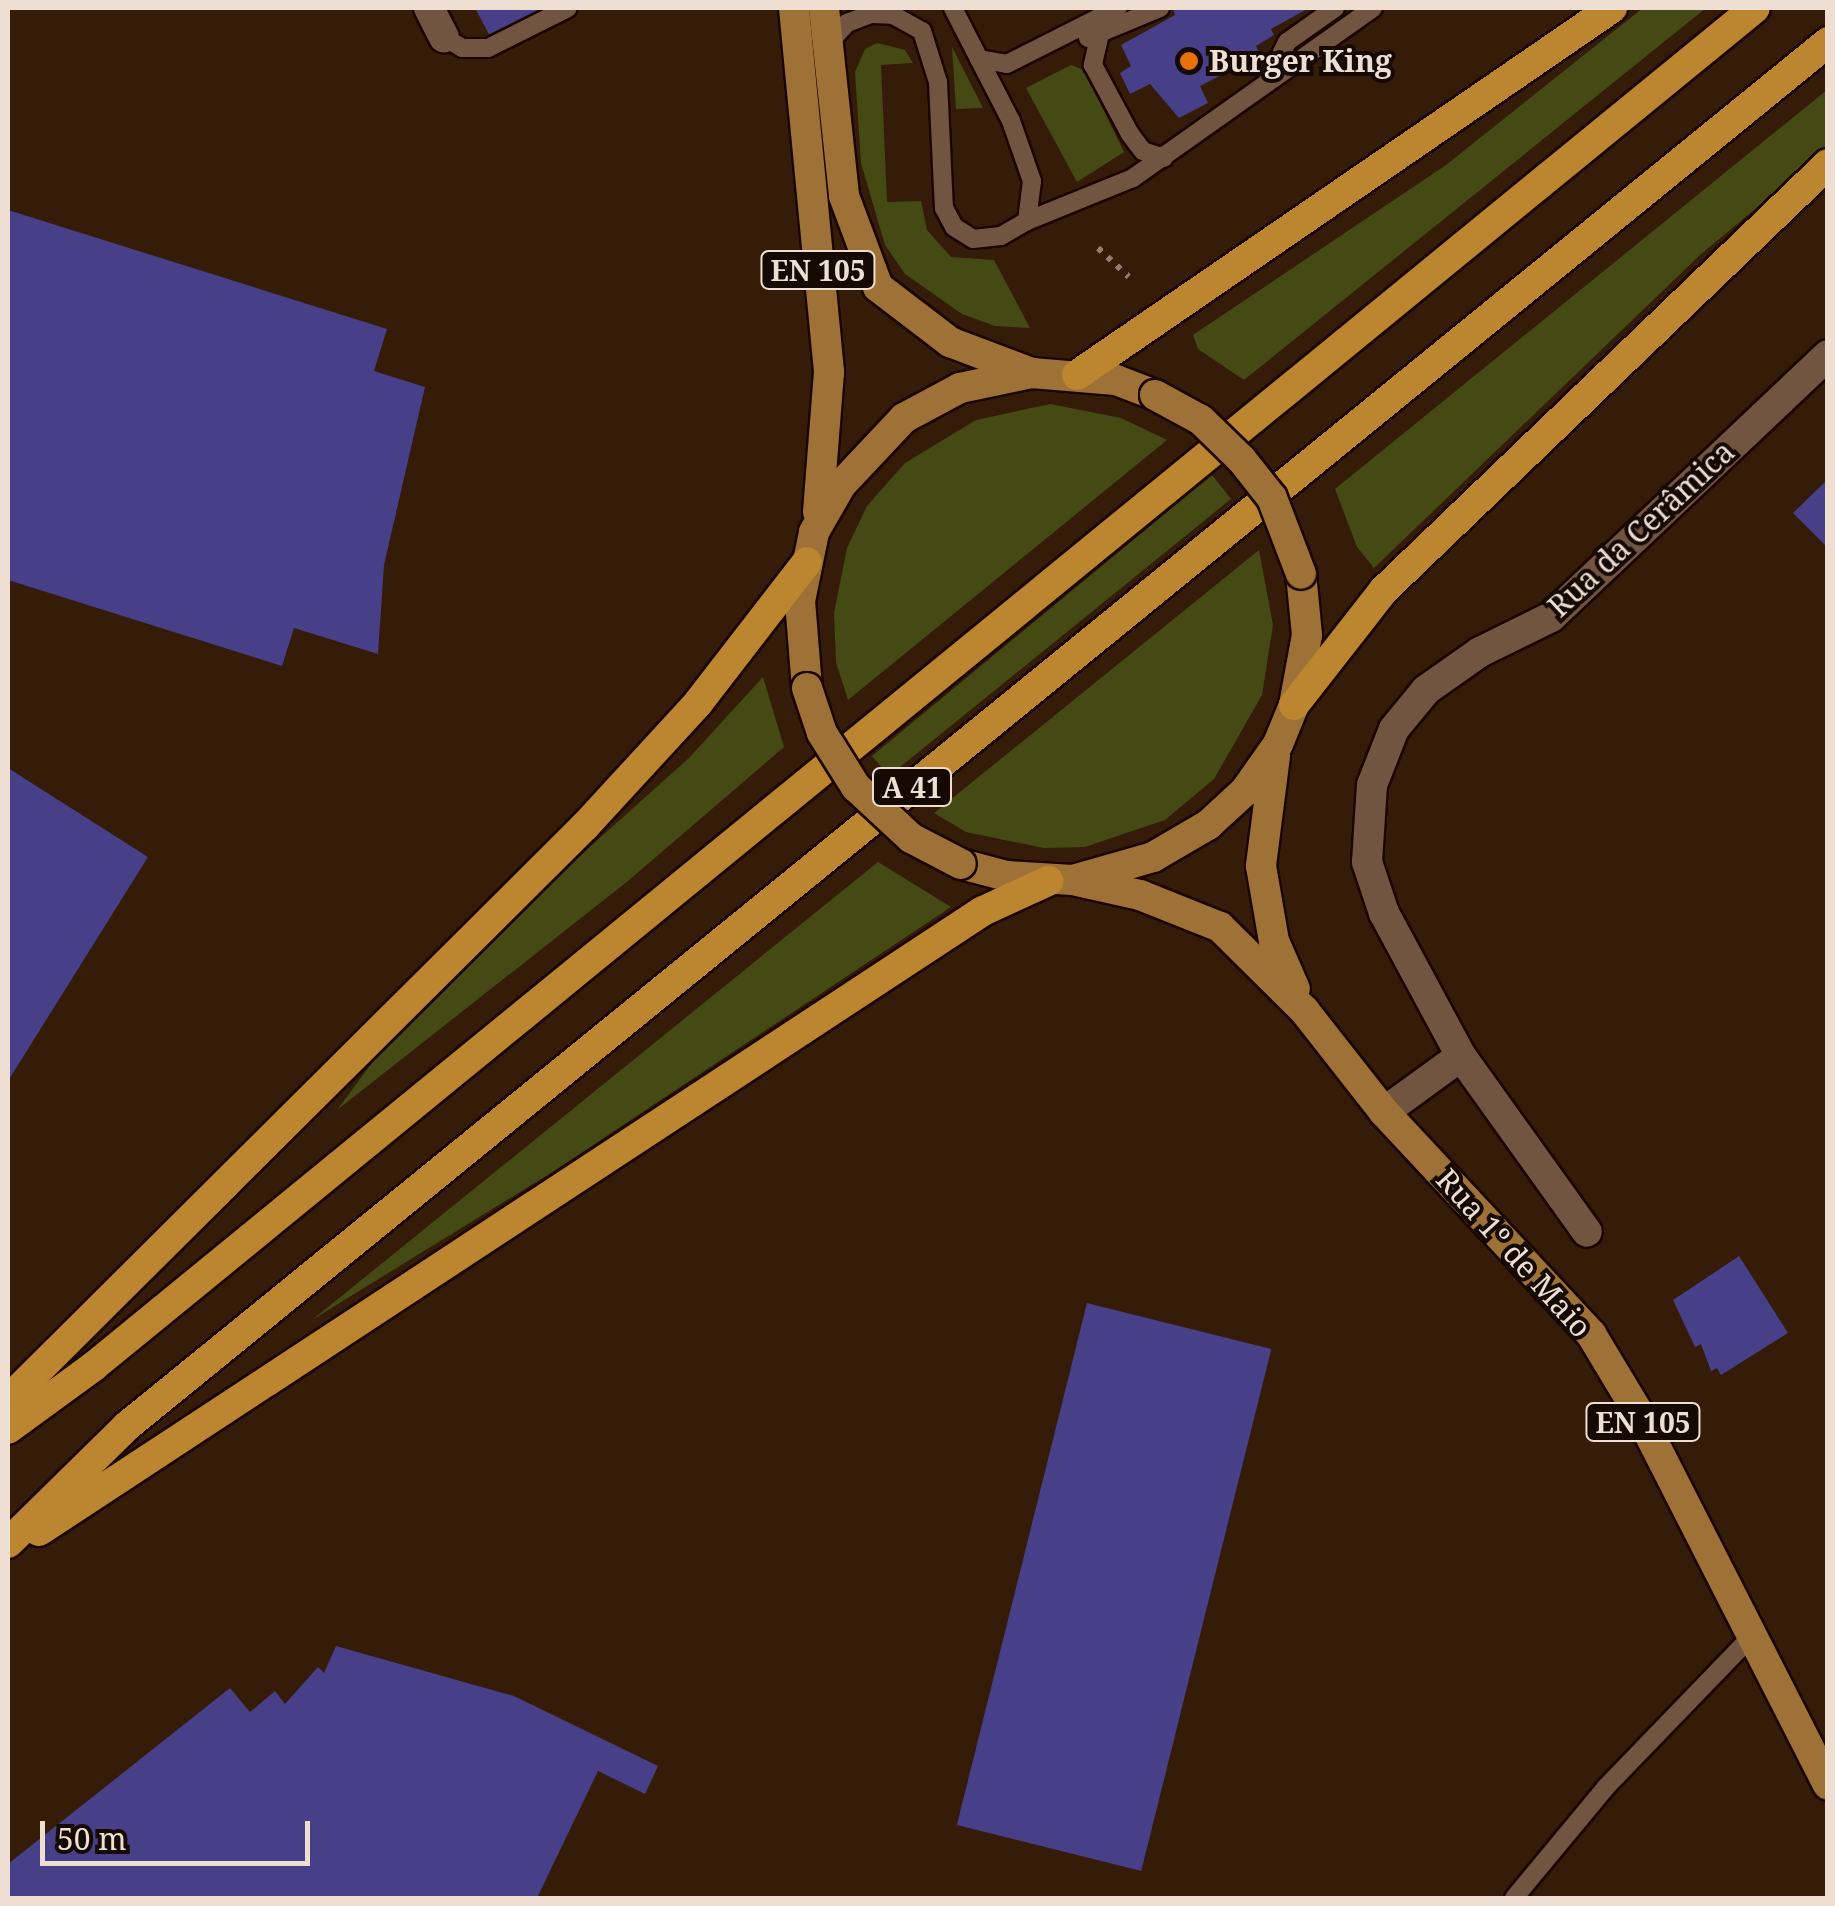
<!DOCTYPE html>
<html>
<head>
<meta charset="utf-8">
<style>
  body { margin:0 }
  #map { position:relative; width:1835px; height:1906px; overflow:hidden; background:#341c08; font-family:"Noto Serif",serif }
  div>[style] { position:absolute }
  [style*='--x'] { left:calc(var(--x)*1px); top:calc(var(--y)*1px); width:calc(var(--w)*1px); rotate:calc(var(--a)*1deg) }
  .green>* { inset:0; background:#454a15 }
  .building>* { inset:0; background:#473f87; transform-origin:0 0 }
  .path>* { height:6px; margin-top:-3px; transform-origin:0; background:repeating-linear-gradient(90deg,#937e6e 0 5px,transparent 0 13px) }
  .roads { filter:drop-shadow(2px 0 #1b0500) drop-shadow(-2px 0 #1b0500) drop-shadow(0 2px #1b0500) drop-shadow(0 -2px #1b0500) }
  .lane>* { height:18px; margin:-9px; padding:0 9px; transform-origin:9px; border-radius:9px; background:#725541 }
  .street>* { height:30px; margin:-15px; padding:0 15px; transform-origin:15px; border-radius:15px; background:#725541 }
  .primary>* { height:30px; margin:-15px; padding:0 15px; transform-origin:15px; border-radius:15px; background:#9e7236 }
  .highway>* { height:30px; margin:-15px; padding:0 15px; transform-origin:15px; border-radius:15px; background:#bb862f }
  .bridges { filter:drop-shadow(2px 0 #1b0500) drop-shadow(-2px 0 #1b0500) drop-shadow(0 2px #1b0500) drop-shadow(0 -2px #1b0500) }
  .primary-bridge>* { height:30px; margin:-15px; padding:0 15px; transform-origin:15px; border-radius:15px; background:#9e7236 }
  .dots>* { width:28px; height:28px; translate:-50% -50%; box-sizing:border-box; border:5px solid #140903; border-radius:50% }
  span { translate:-50% -50%; white-space:nowrap; text-align:center; line-height:1.15; -webkit-text-stroke:8px #140903; paint-order:stroke }
  .shield-label span { padding:2px 8px; background:#140903; border:2px solid; border-radius:8px; -webkit-text-stroke-width:0 }
  .shield-label { font-size:28px; color:#efded2; font-weight:700 }
  .poi-label { font-size:30px; color:#efded2; font-weight:700 }
  .left { translate:0 -50%; text-align:left }
  .street-label { font-size:30px; color:#efded2 }
  .frame { position:absolute; inset:0; border:10px solid #efded2; pointer-events:none }
  .scale { position:absolute; left:40px; top:1821px; width:270px; height:45px; box-sizing:border-box; border:5px solid #efded2; border-top:0; padding-left:12px; font-size:30px; line-height:35px; white-space:nowrap; color:#efded2; -webkit-text-stroke:8px #140903; paint-order:stroke }
</style>
</head>
<body>
<div id="map">
  <div class="green">
    <i style="clip-path:polygon(1643px 8px,1706px 8px,1244px 380px,1198px 349px,1193px 335px,1446px 165px)"></i>
    <i style="clip-path:polygon(877px 43px,905px 50px,913px 63px,881px 65px,887px 202px,921px 201px,927px 230px,951px 257px,994px 260px,1030px 328px,995px 326px,962px 314px,905px 274px,885px 245px,861px 163px,855px 72px,865px 49px)"></i>
    <i style="clip-path:polygon(952px 47px,983px 108px,956px 109px)"></i>
    <i style="clip-path:polygon(1071px 65px,1084px 70px,1124px 152px,1077px 182px,1026px 88px)"></i>
    <i style="clip-path:polygon(1827px 90px,1827px 149px,1700px 255px,1374px 568px,1357px 547px,1335px 489px)"></i>
    <i style="clip-path:polygon(1050px 404px,1121px 418px,1167px 440px,848px 700px,836px 662px,834px 613px,847px 548px,867px 506px,905px 463px,976px 420px)"></i>
    <i style="clip-path:polygon(1212px 475px,1231px 499px,889px 776px,872px 756px)"></i>
    <i style="clip-path:polygon(1259px 550px,1273px 625px,1262px 695px,1214px 779px,1165px 820px,1085px 847px,1044px 848px,966px 832px,934px 813px)"></i>
    <i style="clip-path:polygon(763px 677px,784px 747px,628px 881px,337px 1110px,395px 1032px,496px 931px,689px 758px)"></i>
    <i style="clip-path:polygon(878px 862px,951px 907px,554px 1171px,312px 1320px)"></i>
  </div>
  <div class="building">
    <i style="clip-path:polygon(475px 8px,550px 8px,491px 38px)"></i>
    <i style="clip-path:polygon(1173px 8px,1309px 8px,1271px 29px,1274px 35px,1256px 46px,1260px 55px,1200px 86px,1208px 103px,1179px 118px,1150px 84px,1130px 94px,1120px 73px,1131px 66px,1121px 45px,1175px 15px)"></i>
    <i style="clip-path:polygon(8px 210px,387px 329px,374px 371px,425px 387px,384px 565px,378px 654px,294px 628px,282px 666px,8px 580px)"></i>
    <i style="clip-path:polygon(1828px 479px,1828px 548px,1793px 513px)"></i>
    <i style="clip-path:polygon(8px 768px,148px 857px,8px 1081px)"></i>
    <i style="clip-path:polygon(1739px 1256px,1788px 1333px,1721px 1375px,1717px 1368px,1711px 1371px,1701px 1344px,1695px 1347px,1673px 1300px)"></i>
    <i style="left:1087px;top:1303px;width:190px;height:538px;rotate:14deg"></i>
    <i style="clip-path:polygon(336px 1646px,514px 1696px,658px 1766px,645px 1794px,598px 1771px,537px 1898px,8px 1898px,8px 1864px,230px 1688px,250px 1712px,275px 1691px,285px 1704px,318px 1667px,324px 1673px)"></i>
  </div>
  <div class="path">
    <i style="--x:1098;--y:248;--w:42;--a:43.1"></i>
  </div>
  <div class="roads">
    <div class="lane">
      <i style="--x:444;--y:37;--w:21;--a:31"></i>
      <i style="--x:462;--y:48;--w:26;--a:0"></i>
      <i style="--x:488;--y:48;--w:89;--a:-26.6"></i>
      <i style="--x:1088;--y:38;--w:78;--a:-22.6"></i>
      <i style="--x:1099;--y:38;--w:28;--a:103"></i>
      <i style="--x:1093;--y:65;--w:78;--a:61.8"></i>
      <i style="--x:1130;--y:134;--w:21;--a:53"></i>
      <i style="--x:1143;--y:151;--w:22;--a:18"></i>
      <i style="--x:828;--y:44;--w:28;--a:-48"></i>
      <i style="--x:847;--y:23;--w:25;--a:-21"></i>
      <i style="--x:870;--y:14;--w:23;--a:2"></i>
      <i style="--x:893;--y:15;--w:33;--a:29"></i>
      <i style="--x:922;--y:31;--w:53;--a:72.6"></i>
      <i style="--x:938;--y:82;--w:126;--a:87.3"></i>
      <i style="--x:944;--y:208;--w:21;--a:62"></i>
      <i style="--x:954;--y:227;--w:22;--a:32"></i>
      <i style="--x:973;--y:239;--w:28;--a:-6"></i>
      <i style="--x:1001;--y:236;--w:30;--a:-30"></i>
      <i style="--x:1027;--y:221;--w:40;--a:-82.9"></i>
      <i style="--x:1032;--y:181;--w:64;--a:-109.3"></i>
      <i style="--x:1011;--y:121;--w:127;--a:-117.2"></i>
      <i style="--x:979;--y:59;--w:28;--a:10"></i>
      <i style="--x:1007;--y:64;--w:124;--a:-26.8"></i>
      <i style="--x:1267;--y:83;--w:46;--a:-64"></i>
      <i style="--x:1287;--y:42;--w:59;--a:-35.3"></i>
      <i style="--x:1027;--y:221;--w:114;--a:-22.1"></i>
      <i style="--x:1133;--y:178;--w:294;--a:-35.3"></i>
      <i style="--x:1514;--y:1898;--w:144;--a:-50.3"></i>
      <i style="--x:1606;--y:1787;--w:210;--a:-46"></i>
    </div>
    <div class="street">
      <i style="--x:429;--y:8;--w:33;--a:63"></i>
      <i style="--x:1461;--y:1056;--w:216;--a:54.4"></i>
      <i style="--x:1384;--y:1112;--w:95;--a:-36"></i>
      <i style="--x:1461;--y:1056;--w:162;--a:-118.3"></i>
      <i style="--x:1384;--y:913;--w:54;--a:-108.4"></i>
      <i style="--x:1367;--y:862;--w:77;--a:-86.3"></i>
      <i style="--x:1372;--y:785;--w:60;--a:-68.6"></i>
      <i style="--x:1394;--y:729;--w:50;--a:-50.6"></i>
      <i style="--x:1426;--y:690;--w:66;--a:-35.1"></i>
      <i style="--x:1480;--y:652;--w:79;--a:-26.2"></i>
      <i style="--x:1551;--y:617;--w:381;--a:-43.4"></i>
    </div>
    <div class="primary">
      <i style="--x:794;--y:8;--w:366;--a:84.5"></i>
      <i style="--x:829;--y:372;--w:140;--a:94.5"></i>
      <i style="--x:824;--y:8;--w:189;--a:83.9"></i>
      <i style="--x:844;--y:196;--w:97;--a:69.5"></i>
      <i style="--x:878;--y:287;--w:91;--a:37.4"></i>
      <i style="--x:950;--y:342;--w:88;--a:20.7"></i>
      <i style="--x:807;--y:688;--w:87;--a:-94.6"></i>
      <i style="--x:800;--y:601;--w:70;--a:-78.5"></i>
      <i style="--x:814;--y:532;--w:54;--a:-60.1"></i>
      <i style="--x:841;--y:485;--w:92;--a:-46.8"></i>
      <i style="--x:904;--y:418;--w:64;--a:-28.2"></i>
      <i style="--x:960;--y:388;--w:74;--a:-11.8"></i>
      <i style="--x:1032;--y:373;--w:84;--a:4.8"></i>
      <i style="--x:1116;--y:380;--w:42;--a:21"></i>
      <i style="--x:1275;--y:756;--w:111;--a:97.3"></i>
      <i style="--x:1261;--y:866;--w:76;--a:80.2"></i>
      <i style="--x:1274;--y:941;--w:52;--a:66.4"></i>
      <i style="--x:961;--y:864;--w:47;--a:14.9"></i>
      <i style="--x:1006;--y:876;--w:67;--a:3.4"></i>
      <i style="--x:1073;--y:880;--w:83;--a:-16"></i>
      <i style="--x:1153;--y:857;--w:64;--a:-30.2"></i>
      <i style="--x:1208;--y:825;--w:50;--a:-42.6"></i>
      <i style="--x:1245;--y:791;--w:57;--a:-54.9"></i>
      <i style="--x:1278;--y:744;--w:42;--a:-67.7"></i>
      <i style="--x:1294;--y:705;--w:71;--a:-79.5"></i>
      <i style="--x:1307;--y:635;--w:61;--a:-95.6"></i>
      <i style="--x:1073;--y:880;--w:69;--a:12.6"></i>
      <i style="--x:1140;--y:895;--w:86;--a:21.8"></i>
      <i style="--x:1220;--y:927;--w:118;--a:44.7"></i>
      <i style="--x:1304;--y:1010;--w:130;--a:51.9"></i>
      <i style="--x:1384;--y:1112;--w:304;--a:47"></i>
      <i style="--x:1591;--y:1334;--w:93;--a:59"></i>
      <i style="--x:1639;--y:1414;--w:416;--a:63"></i>
    </div>
    <div class="highway">
      <i style="--x:1077;--y:375;--w:649;--a:-34.45"></i>
      <i style="--x:1294;--y:705;--w:146;--a:-52"></i>
      <i style="--x:1384;--y:590;--w:615;--a:-43.81"></i>
      <i style="--x:8;--y:1400;--w:814;--a:-44.85"></i>
      <i style="--x:585;--y:826;--w:167;--a:-47.4"></i>
      <i style="--x:698;--y:703;--w:178;--a:-52.3"></i>
      <i style="--x:8;--y:1429;--w:107;--a:-36.2"></i>
      <i style="--x:94;--y:1366;--w:2145;--a:-39.27"></i>
      <i style="--x:39;--y:1531;--w:1129;--a:-33.3"></i>
      <i style="--x:983;--y:911;--w:72;--a:-24.8"></i>
      <i style="--x:8;--y:1543;--w:167;--a:-44.5"></i>
      <i style="--x:127;--y:1426;--w:2193;--a:-39.13"></i>
    </div>
  </div>
  <div class="bridges">
    <div class="primary-bridge">
      <i style="--x:1155;--y:395;--w:52;--a:28.5"></i>
      <i style="--x:1201;--y:420;--w:57;--a:44.3"></i>
      <i style="--x:1242;--y:460;--w:48;--a:51.7"></i>
      <i style="--x:1272;--y:498;--w:81;--a:69.1"></i>
      <i style="--x:807;--y:688;--w:47;--a:71.6"></i>
      <i style="--x:822;--y:733;--w:64;--a:57.8"></i>
      <i style="--x:856;--y:787;--w:75;--a:42.8"></i>
      <i style="--x:911;--y:838;--w:56;--a:27.5"></i>
    </div>
  </div>
  <div class="dots">
    <i style="left:1189px;top:61px;background:#e8710a"></i>
  </div>
  <div class="shield-label">
    <span style="left:818px;top:270px">EN 105</span>
    <span style="left:912px;top:787px">A 41</span>
    <span style="left:1643px;top:1422px">EN 105</span>
  </div>
  <div class="poi-label">
    <span class="left" style="left:1209px;top:61px">Burger King</span>
  </div>
  <div class="street-label">
    <span style="left:1641px;top:529px;rotate:-43deg">Rua da Cerâmica</span>
    <span style="left:1514px;top:1253px;rotate:48deg">Rua 1º de Maio</span>
  </div>
  <div class="frame"></div>
  <div class="scale">50 m</div>
</div>
</body>
</html>
